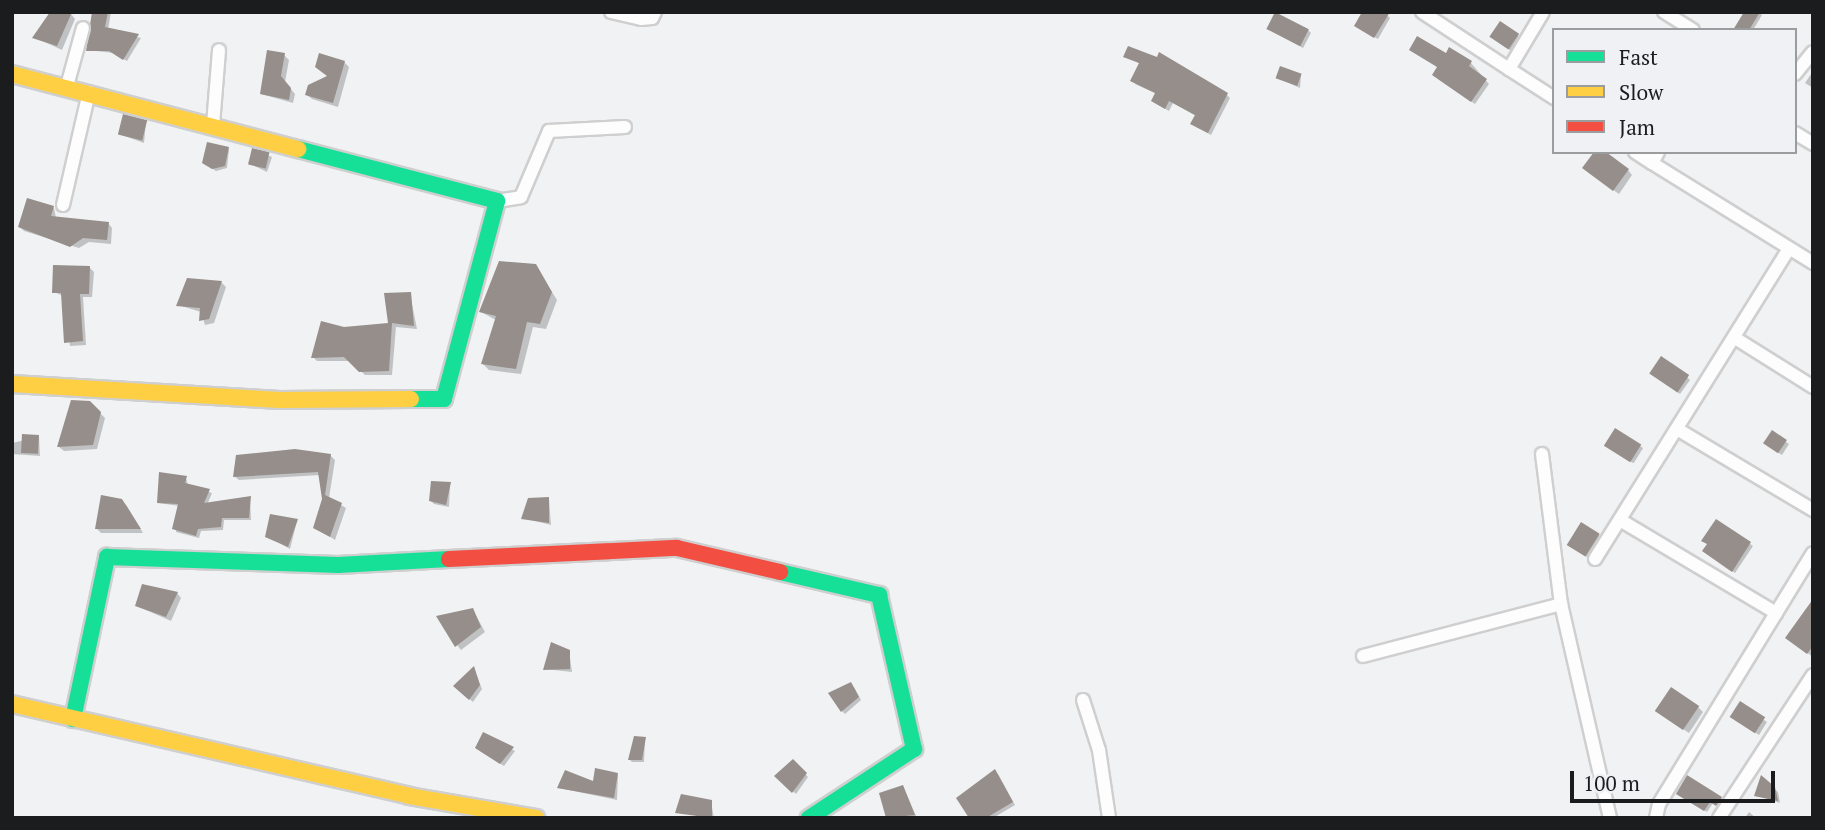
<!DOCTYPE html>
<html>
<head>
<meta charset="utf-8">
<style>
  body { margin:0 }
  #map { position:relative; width:1825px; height:830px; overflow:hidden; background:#f1f2f3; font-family:"PT Serif",serif }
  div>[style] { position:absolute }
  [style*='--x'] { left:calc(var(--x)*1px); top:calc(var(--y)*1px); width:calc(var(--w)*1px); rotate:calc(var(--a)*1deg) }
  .shadow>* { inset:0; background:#0003; transform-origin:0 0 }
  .building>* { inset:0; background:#958e8a; transform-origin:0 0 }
  .roads { filter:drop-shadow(2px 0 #cfcfd0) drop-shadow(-2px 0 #cfcfd0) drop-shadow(0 2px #cfcfd0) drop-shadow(0 -2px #cfcfd0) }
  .street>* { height:12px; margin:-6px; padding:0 6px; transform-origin:6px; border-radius:6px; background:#fdfdfd }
  .fast>* { height:16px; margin:-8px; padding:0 8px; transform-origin:8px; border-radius:8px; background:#16e098 }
  .slow>* { height:16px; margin:-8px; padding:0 8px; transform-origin:8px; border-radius:8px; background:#ffcf43 }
  .jam>* { height:16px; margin:-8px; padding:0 8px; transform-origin:8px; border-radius:8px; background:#f24e42 }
  span { translate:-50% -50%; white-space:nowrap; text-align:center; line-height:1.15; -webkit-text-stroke:7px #f0f1f4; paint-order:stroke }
  .frame { position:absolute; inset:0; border:14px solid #1b1c1d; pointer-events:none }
  .legend { position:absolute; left:1552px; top:28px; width:245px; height:126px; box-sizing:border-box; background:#f0f1f4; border:2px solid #9b9c9e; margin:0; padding:9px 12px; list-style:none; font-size:21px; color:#1b1c1d }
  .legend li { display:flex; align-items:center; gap:14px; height:35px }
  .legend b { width:35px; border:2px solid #9b9c9e }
  .scale { position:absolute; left:1570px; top:771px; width:205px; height:32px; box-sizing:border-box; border:4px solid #1b1c1d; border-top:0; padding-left:9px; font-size:21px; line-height:24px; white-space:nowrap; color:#1b1c1d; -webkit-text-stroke:5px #f0f1f4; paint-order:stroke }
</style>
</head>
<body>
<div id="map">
  <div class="shadow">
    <i style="clip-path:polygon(94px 12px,111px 12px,108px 30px,141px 38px,127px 61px,113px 53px,88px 50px)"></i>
    <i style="clip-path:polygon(1758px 12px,1762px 15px,1753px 30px,1735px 30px)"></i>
    <i style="clip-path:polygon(71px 14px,75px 19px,62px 50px,34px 37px)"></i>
    <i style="clip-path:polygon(1388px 16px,1390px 18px,1378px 39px,1359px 28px)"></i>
    <i style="clip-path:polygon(1268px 29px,1308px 30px,1311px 33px,1303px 48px)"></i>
    <i style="clip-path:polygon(1518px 35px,1520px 38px,1511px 51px,1494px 38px)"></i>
    <i style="clip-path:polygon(284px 55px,289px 60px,285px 82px,295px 94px,293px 103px,261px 94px)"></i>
    <i style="clip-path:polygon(1446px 55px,1471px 63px,1489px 84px,1475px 104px,1438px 79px)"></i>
    <i style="clip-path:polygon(1126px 57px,1227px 95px,1230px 98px,1211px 135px,1196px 127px,1196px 116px,1173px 103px,1169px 111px,1157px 104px,1157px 94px,1135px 84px,1141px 64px)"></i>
    <i style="clip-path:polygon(344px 62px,349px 67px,338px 107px,312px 99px,307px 95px)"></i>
    <i style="clip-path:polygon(1813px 71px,1813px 88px,1805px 83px)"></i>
    <i style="clip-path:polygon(1301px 75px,1300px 88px,1278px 78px)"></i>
    <i style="clip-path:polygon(146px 122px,144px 143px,119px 134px)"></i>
    <i style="clip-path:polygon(229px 149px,227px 168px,216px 171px,207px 165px)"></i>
    <i style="clip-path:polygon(253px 150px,272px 157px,267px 172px,248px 163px)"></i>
    <i style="clip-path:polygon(1628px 170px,1632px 175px,1619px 194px,1589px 173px)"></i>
    <i style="clip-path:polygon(28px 200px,54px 208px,56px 218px,108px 223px,112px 228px,111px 244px,89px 242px,79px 248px,24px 231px,20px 227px)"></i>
    <i style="clip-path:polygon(535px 265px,557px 300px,546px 329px,533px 327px,521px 374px,489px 370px,483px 364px,496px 320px,481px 312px)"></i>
    <i style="clip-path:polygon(90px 268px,94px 272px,92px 297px,83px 297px,86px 345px,70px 346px,63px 296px,54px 292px)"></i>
    <i style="clip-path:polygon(221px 282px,226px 287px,214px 323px,205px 325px,201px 312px,178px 305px)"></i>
    <i style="clip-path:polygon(410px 294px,417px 329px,396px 327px,392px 375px,365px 375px,350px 361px,317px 361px,313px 357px,344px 329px,390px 324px)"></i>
    <i style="clip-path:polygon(1654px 375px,1687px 377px,1690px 380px,1680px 394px)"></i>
    <i style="clip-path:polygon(72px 402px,89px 402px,105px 418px,97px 449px,64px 451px,59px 447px)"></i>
    <i style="left:1616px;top:431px;width:32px;height:18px;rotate:32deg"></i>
    <i style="clip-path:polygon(1772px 432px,1789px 444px,1782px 455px,1768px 446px)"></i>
    <i style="clip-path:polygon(39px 437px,40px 456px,12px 454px,12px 443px)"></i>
    <i style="clip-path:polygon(330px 455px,335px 460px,329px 498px,346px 508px,335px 540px,315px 527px,324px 499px,320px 475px,239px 480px,234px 476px)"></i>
    <i style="clip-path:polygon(186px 478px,188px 485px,212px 493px,207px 505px,250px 498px,251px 520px,224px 520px,223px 530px,201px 531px,199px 538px,176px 532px,179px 506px,159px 503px)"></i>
    <i style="clip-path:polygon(450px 484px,449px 507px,434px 504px,431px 501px)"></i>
    <i style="clip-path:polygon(549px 499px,551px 525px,523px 518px)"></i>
    <i style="clip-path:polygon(121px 500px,127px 506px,143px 533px,101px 533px,97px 529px)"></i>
    <i style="clip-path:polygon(297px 521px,290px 549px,267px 536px)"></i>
    <i style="clip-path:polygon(1716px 521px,1753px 546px,1735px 573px,1707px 553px)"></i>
    <i style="clip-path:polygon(1599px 535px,1602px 538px,1590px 559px,1571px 547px)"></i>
    <i style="clip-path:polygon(177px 593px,181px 598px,171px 621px,137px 606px)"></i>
    <i style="clip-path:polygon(473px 610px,485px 632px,461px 650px,457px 645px)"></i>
    <i style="clip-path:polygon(1813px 614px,1813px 657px,1792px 642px)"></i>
    <i style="clip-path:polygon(569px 651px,572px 672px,545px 669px)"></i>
    <i style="clip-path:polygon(474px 669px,482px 689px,473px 702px,455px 687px)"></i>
    <i style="clip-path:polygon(854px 687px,861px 700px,845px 714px,842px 711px)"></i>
    <i style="clip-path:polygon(1740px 704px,1767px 722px,1759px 735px,1735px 720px)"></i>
    <i style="clip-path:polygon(1698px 707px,1703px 712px,1689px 733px,1662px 715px)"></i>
    <i style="clip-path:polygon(484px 734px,515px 751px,504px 766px,480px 751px)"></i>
    <i style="clip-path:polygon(645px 739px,644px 762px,632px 762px,630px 760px)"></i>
    <i style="clip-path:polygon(793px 761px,808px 777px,796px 794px,776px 776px)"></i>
    <i style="clip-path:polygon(998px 774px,1015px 805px,993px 818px,971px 818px)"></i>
    <i style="clip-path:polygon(618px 775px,617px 800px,559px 788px,594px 783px)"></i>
    <i style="clip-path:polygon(1762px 778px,1778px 792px,1780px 803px,1756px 795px)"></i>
    <i style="clip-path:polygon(903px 787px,917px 818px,887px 818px)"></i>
    <i style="clip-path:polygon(1681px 796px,1721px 798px,1723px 801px,1720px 807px,1713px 803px,1707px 812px)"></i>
    <i style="clip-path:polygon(711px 802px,714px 818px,677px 812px)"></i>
    <i style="clip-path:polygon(1749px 812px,1756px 818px,1745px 818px)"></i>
  </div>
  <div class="building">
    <i style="clip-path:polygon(50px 12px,72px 12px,57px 46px,32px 38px)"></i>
    <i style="clip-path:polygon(92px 12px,108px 12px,105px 27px,139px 34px,123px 60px,109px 51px,86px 51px)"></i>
    <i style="left:1275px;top:12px;width:38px;height:19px;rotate:27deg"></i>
    <i style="clip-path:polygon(1362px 12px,1390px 12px,1374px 38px,1354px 26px)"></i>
    <i style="clip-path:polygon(1744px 12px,1760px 12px,1749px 30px,1733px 30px)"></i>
    <i style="left:1500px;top:21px;width:23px;height:19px;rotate:34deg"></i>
    <i style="clip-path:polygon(1417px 36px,1446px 53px,1449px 47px,1472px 61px,1469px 66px,1487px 79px,1471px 102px,1432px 75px,1437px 67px,1409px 50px)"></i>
    <i style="clip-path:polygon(1128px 46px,1157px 57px,1159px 52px,1228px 93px,1208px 133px,1190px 124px,1195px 115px,1169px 101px,1165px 109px,1151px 101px,1155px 93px,1130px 81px,1139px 63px,1123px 57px)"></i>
    <i style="clip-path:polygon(267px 50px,285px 53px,281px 76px,291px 88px,289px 100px,260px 94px)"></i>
    <i style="clip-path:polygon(319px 53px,345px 61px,333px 103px,305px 95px,308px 85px,327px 76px,315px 67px)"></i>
    <i style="left:1280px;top:66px;width:23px;height:13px;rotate:20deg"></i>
    <i style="left:123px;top:114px;width:25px;height:21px;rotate:14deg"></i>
    <i style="clip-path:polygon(207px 142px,229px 147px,225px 166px,212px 169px,202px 163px)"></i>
    <i style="left:252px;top:148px;width:18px;height:17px;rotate:13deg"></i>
    <i style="clip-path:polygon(1594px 152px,1606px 152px,1629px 169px,1613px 191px,1582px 168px)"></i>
    <i style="clip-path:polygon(27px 198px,54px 206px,51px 216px,109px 222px,107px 240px,83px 238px,70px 247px,18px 227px)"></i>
    <i style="clip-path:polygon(499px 261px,536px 264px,552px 292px,540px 324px,527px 322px,516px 369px,481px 364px,496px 316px,479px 312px)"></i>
    <i style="clip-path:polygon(53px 265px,90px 266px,89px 294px,80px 294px,83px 341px,64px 343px,61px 293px,52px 293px)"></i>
    <i style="clip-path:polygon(187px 278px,222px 281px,209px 319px,199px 321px,200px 308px,176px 306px)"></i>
    <i style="clip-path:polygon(411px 292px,414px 326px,392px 323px,389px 371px,359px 372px,344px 357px,311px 358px,321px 321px,344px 327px,388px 323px,384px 293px)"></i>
    <i style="left:1661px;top:356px;width:34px;height:21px;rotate:34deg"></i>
    <i style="clip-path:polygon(71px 400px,90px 401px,101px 412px,93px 445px,57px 447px)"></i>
    <i style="left:1615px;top:428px;width:31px;height:21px;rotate:32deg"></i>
    <i style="left:1772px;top:430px;width:18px;height:16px;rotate:34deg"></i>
    <i style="left:22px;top:434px;width:17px;height:19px;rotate:3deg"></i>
    <i style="clip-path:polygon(295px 449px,331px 454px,325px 495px,342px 503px,330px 537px,313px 528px,322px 499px,318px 472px,233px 477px,236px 455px)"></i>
    <i style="clip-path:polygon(159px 472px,187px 476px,185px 483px,210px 489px,204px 503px,251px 496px,249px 518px,222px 518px,221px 527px,198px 529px,196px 536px,172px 529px,178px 504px,157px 503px)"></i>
    <i style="clip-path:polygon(431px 481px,451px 482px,446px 505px,429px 501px)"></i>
    <i style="clip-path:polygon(101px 495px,122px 499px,141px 529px,95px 529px)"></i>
    <i style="clip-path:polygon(549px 497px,549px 523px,521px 519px,528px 498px)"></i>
    <i style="clip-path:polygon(270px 514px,298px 519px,288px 547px,265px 537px)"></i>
    <i style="clip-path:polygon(1716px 519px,1751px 542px,1732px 572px,1702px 551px,1707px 544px,1701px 541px)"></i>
    <i style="left:1581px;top:522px;width:22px;height:27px;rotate:32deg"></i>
    <i style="clip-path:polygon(142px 584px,178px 592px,166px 617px,135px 606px)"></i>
    <i style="clip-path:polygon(1813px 599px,1813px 646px,1807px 654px,1785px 638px)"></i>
    <i style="clip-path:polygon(473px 608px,481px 627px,455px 647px,436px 616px)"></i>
    <i style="clip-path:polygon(551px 642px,570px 650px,570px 669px,543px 670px)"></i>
    <i style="clip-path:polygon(474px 666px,480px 685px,469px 700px,453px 686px)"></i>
    <i style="clip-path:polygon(851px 682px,859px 697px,841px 712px,828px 693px)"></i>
    <i style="left:1671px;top:687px;width:34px;height:29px;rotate:34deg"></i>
    <i style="left:1740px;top:701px;width:30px;height:19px;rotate:33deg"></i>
    <i style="clip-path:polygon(483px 732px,514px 747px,500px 764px,475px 748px)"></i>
    <i style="clip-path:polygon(634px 736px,646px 737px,642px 760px,628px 760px)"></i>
    <i style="clip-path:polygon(793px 759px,807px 773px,792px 793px,774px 776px)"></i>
    <i style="clip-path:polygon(595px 768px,618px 773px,614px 798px,557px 788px,565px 770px,593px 781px)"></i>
    <i style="clip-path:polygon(995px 769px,1013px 802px,986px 818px,969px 818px,956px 798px)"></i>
    <i style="clip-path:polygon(1687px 775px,1722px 797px,1716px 806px,1710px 802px,1704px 811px,1676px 794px)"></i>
    <i style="clip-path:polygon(1761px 775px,1775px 787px,1778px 801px,1754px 796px)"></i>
    <i style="clip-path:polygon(903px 785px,915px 815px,886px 818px,879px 793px)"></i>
    <i style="clip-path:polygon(681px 794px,712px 800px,712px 818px,675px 813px)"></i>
  </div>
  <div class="roads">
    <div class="street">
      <i style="--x:611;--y:12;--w:31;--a:13"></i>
      <i style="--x:641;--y:19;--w:11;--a:-5"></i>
      <i style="--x:652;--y:18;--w:7;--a:-63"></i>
      <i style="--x:1422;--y:12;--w:104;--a:33.2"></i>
      <i style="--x:1509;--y:69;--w:66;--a:-59.2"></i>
      <i style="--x:1664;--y:12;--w:34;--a:32"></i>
      <i style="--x:1509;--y:69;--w:54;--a:32.8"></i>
      <i style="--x:1795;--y:74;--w:28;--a:-51"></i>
      <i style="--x:67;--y:86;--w:60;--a:-74.6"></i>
      <i style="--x:213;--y:125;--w:75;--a:-85.4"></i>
      <i style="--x:1795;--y:133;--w:21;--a:31"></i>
      <i style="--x:1635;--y:152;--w:20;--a:33"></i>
      <i style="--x:1652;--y:163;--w:13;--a:-61"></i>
      <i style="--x:1652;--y:163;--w:190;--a:31.8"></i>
      <i style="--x:497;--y:201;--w:24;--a:-9"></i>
      <i style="--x:521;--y:197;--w:72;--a:-67"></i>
      <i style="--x:549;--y:131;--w:76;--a:-3"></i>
      <i style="--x:63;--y:205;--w:116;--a:-77"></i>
      <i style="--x:1735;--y:338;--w:92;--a:32.1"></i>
      <i style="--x:1677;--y:429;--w:158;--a:30.8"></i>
      <i style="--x:1542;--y:454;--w:151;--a:82.8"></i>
      <i style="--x:1561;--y:604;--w:220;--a:77.1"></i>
      <i style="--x:1620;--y:520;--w:182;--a:30.8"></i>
      <i style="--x:1595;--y:559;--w:366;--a:-58"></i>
      <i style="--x:1363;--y:656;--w:205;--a:-14.7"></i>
      <i style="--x:1083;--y:700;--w:52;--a:72.3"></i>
      <i style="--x:1099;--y:750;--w:69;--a:81.6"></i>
      <i style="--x:1656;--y:818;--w:14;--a:-78"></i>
      <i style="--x:1659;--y:804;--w:294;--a:-58.5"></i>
      <i style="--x:1719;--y:818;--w:171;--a:-56.7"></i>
    </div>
    <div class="fast">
      <i style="--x:298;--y:149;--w:206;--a:14.6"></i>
      <i style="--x:497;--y:201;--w:205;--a:105"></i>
      <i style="--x:444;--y:399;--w:33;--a:180"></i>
      <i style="--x:780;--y:572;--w:102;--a:13.1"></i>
      <i style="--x:879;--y:595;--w:158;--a:77.2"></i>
      <i style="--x:914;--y:749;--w:126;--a:146.7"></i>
      <i style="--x:73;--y:719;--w:166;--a:-78.1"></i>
      <i style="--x:107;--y:557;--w:231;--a:2"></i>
      <i style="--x:338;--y:565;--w:111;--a:-3.1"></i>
    </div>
    <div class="slow">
      <i style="--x:12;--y:74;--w:296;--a:14.7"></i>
      <i style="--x:12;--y:384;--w:268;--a:3.4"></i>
      <i style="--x:280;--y:400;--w:131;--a:-0.4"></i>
      <i style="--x:12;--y:704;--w:408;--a:13"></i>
      <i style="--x:409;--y:796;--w:129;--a:9.8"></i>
    </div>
    <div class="jam">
      <i style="--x:449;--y:559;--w:228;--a:-2.8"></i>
      <i style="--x:677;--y:548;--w:106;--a:13.1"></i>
    </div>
  </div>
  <div class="frame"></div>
  <ul class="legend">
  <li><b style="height:9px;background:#16e098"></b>Fast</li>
  <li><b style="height:9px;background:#ffcf43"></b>Slow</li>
  <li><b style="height:9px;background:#f24e42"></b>Jam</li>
  </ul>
  <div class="scale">100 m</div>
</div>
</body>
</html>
